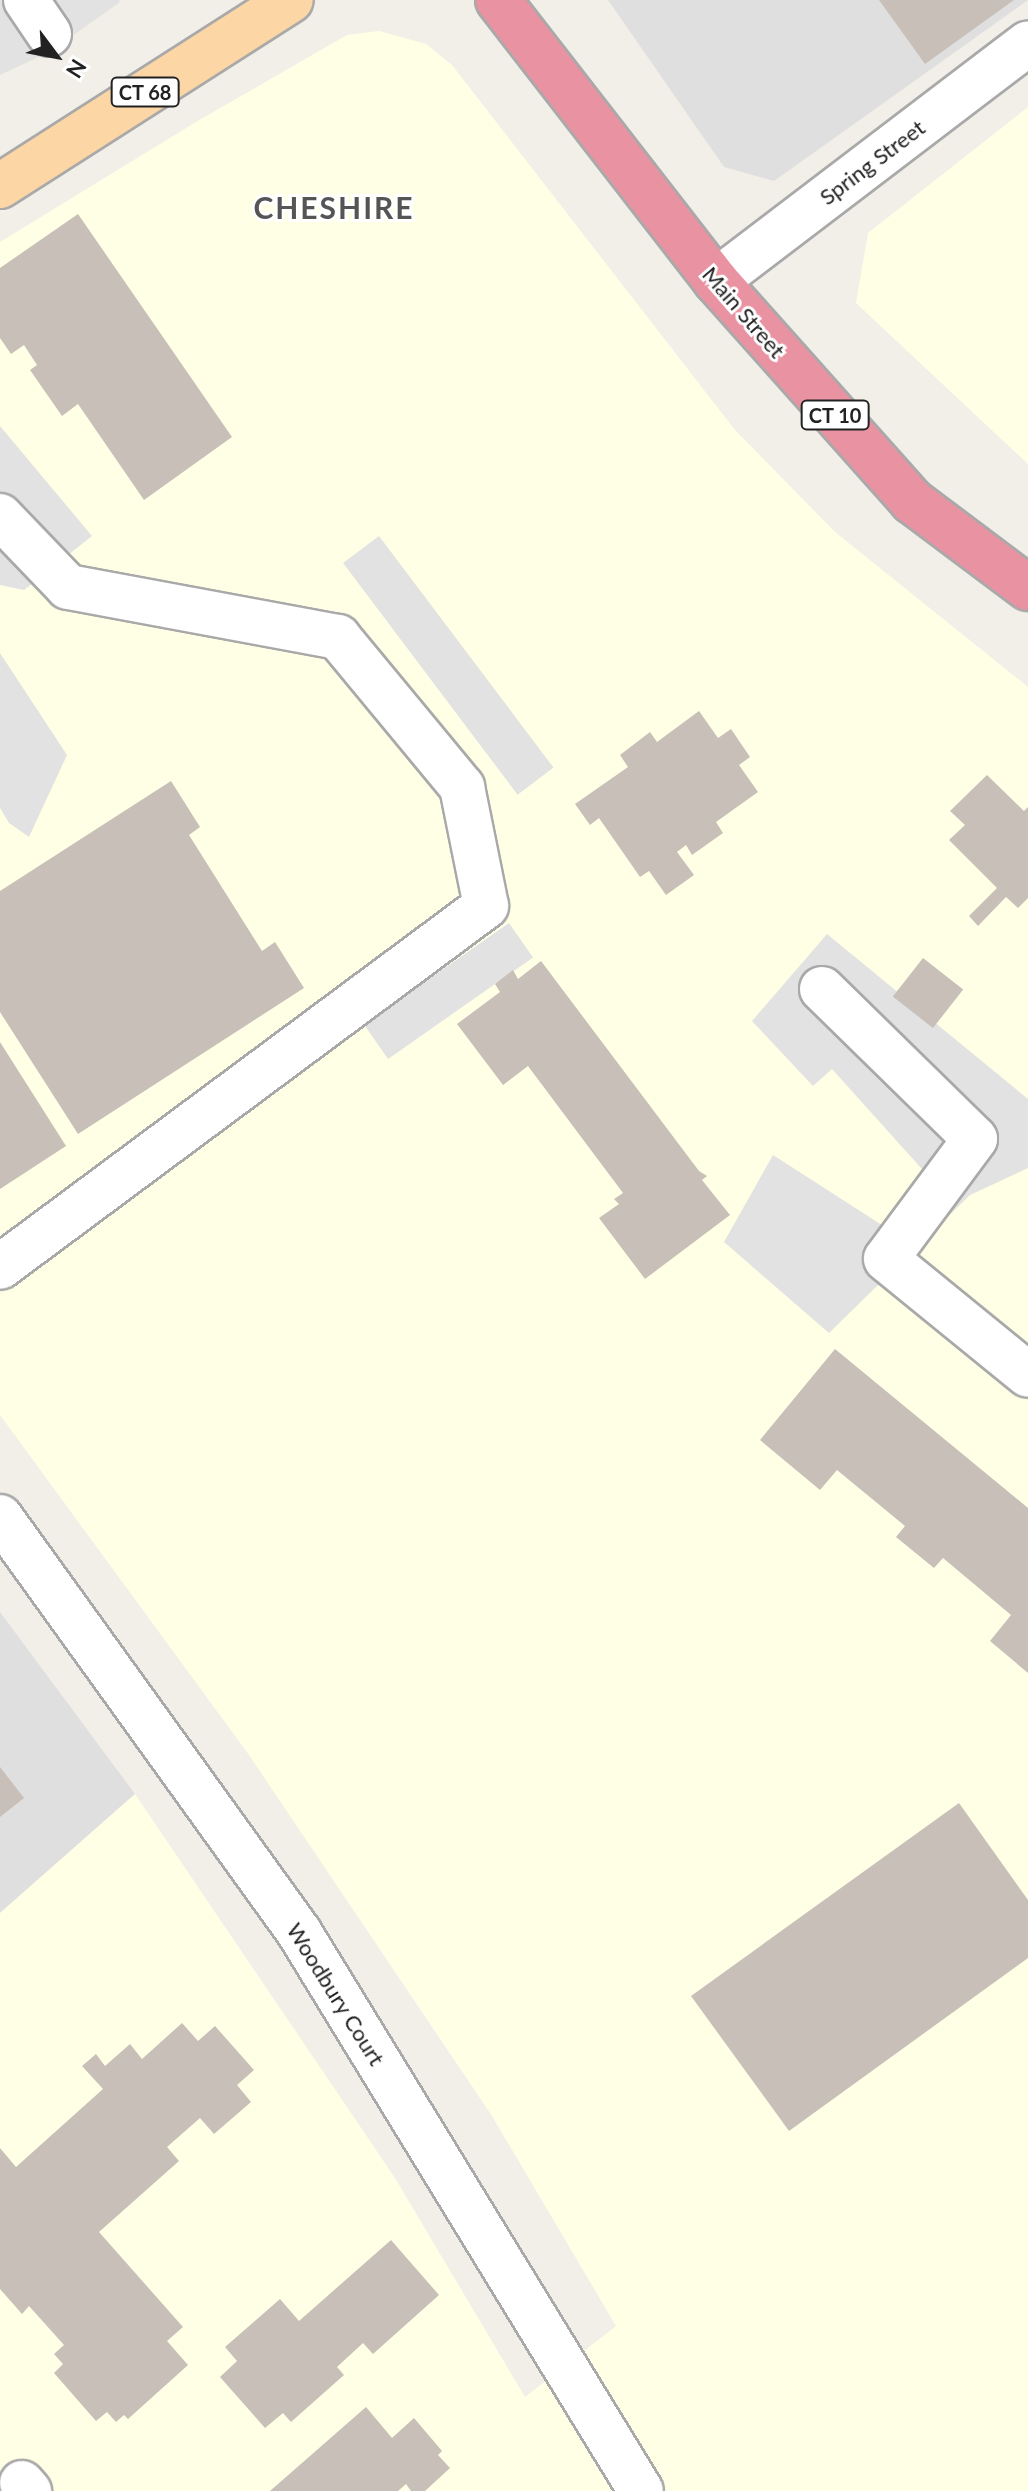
<!DOCTYPE html>
<html>
<head>
<meta charset="utf-8">
<style>
  body { margin:0 }
  #map { position:relative; width:1028px; height:2491px; overflow:hidden; background:#f2efe9; font-family:Lato,sans-serif }
  div>[style] { position:absolute }
  [style*='--x'] { left:calc(var(--x)*1px); top:calc(var(--y)*1px); width:calc(var(--w)*1px); rotate:calc(var(--a)*1deg) }
  .residential>* { inset:0; background:#e0dfdf }
  .education>* { inset:0; background:#ffffe5 }
  .parking>* { inset:0; background:#e2e2e2; transform-origin:0 0 }
  .building>* { inset:0; background:#c7bfb8; transform-origin:0 0 }
  .roads { filter:drop-shadow(2px 0 #a9a9a9) drop-shadow(-2px 0 #a9a9a9) drop-shadow(0 2px #a9a9a9) drop-shadow(0 -2px #a9a9a9) }
  .minor>* { height:44px; margin:-22px; padding:0 22px; transform-origin:22px; border-radius:22px; background:#fff }
  .major>* { height:44px; margin:-22px; padding:0 22px; transform-origin:22px; border-radius:22px; background:#fcd6a4 }
  .highway>* { height:44px; margin:-22px; padding:0 22px; transform-origin:22px; border-radius:22px; background:#e892a2 }
  span { translate:-50% -50%; white-space:nowrap; text-align:center; line-height:1.15; -webkit-text-stroke:6px #fff; paint-order:stroke }
  .shield-label span { padding:2px 6px; background:#fff; border:2px solid; border-radius:6px; -webkit-text-stroke-width:0 }
  .shield-label { font-size:20px; color:#222; font-weight:700 }
  .street-label { font-size:22px; color:#222 }
  .district-label { font-size:30px; color:#555; font-weight:700; letter-spacing:2px }
  .north { position:absolute; left:16px; top:16px; width:80px; height:80px; -webkit-text-stroke:6px #fff; paint-order:stroke; rotate:122deg; font-size:22px; font-weight:700; line-height:32px; text-align:center; color:#222 }
  .north::after { content:''; display:block; margin:auto; width:28px; height:36px; background:#222; clip-path:polygon(50% 0,100% 100%,50% 72%,0 100%) }
</style>
</head>
<body>
<div id="map">
  <div class="residential">
    <i style="clip-path:polygon(608px 0,1028px 0,774px 181px,724px 167px)"></i>
    <i style="clip-path:polygon(0 1612px,135px 1794px,0 1913px)"></i>
  </div>
  <div class="education">
    <i style="clip-path:polygon(379px 31px,426px 44px,452px 65px,735px 430px,835px 532px,1028px 687px,1028px 2491px,0 2491px,0 1913px,135px 1794px,395px 2178px,525px 2397px,616px 2326px,492px 2116px,249px 1755px,0 1415px,0 242px,196px 122px,347px 35px)"></i>
    <i style="clip-path:polygon(1028px 107px,1028px 464px,856px 303px,868px 233px)"></i>
  </div>
  <div class="parking">
    <i style="clip-path:polygon(0 0,119px 0,120px 2px,51px 51px,0 75px)"></i>
    <i style="clip-path:polygon(0 426px,92px 536px,24px 590px,0 585px)"></i>
    <i style="left:379px;top:536px;width:290px;height:45px;rotate:53deg"></i>
    <i style="clip-path:polygon(0 653px,67px 755px,29px 837px,9px 823px,0 808px)"></i>
    <i style="left:509px;top:923px;width:42px;height:177px;rotate:55deg"></i>
    <i style="clip-path:polygon(827px 934px,1028px 1099px,1028px 1168px,970px 1195px,829px 1333px,724px 1242px,773px 1155px,888px 1229px,939px 1188px,832px 1069px,813px 1086px,752px 1021px)"></i>
  </div>
  <div class="building">
    <i style="clip-path:polygon(879px 0,1014px 0,925px 64px)"></i>
    <i style="clip-path:polygon(78px 214px,232px 437px,144px 500px,78px 404px,62px 416px,30px 370px,37px 365px,24px 345px,11px 354px,0 338px,0 268px)"></i>
    <i style="clip-path:polygon(699px 711px,718px 738px,731px 729px,750px 757px,739px 765px,758px 792px,716px 822px,723px 833px,692px 855px,686px 845px,677px 852px,694px 875px,666px 895px,649px 871px,640px 877px,599px 818px,590px 825px,575px 804px,628px 767px,620px 755px,650px 732px,657px 742px)"></i>
    <i style="clip-path:polygon(987px 775px,1024px 811px,1028px 807px,1028px 898px,1018px 908px,1006px 897px,978px 926px,969px 916px,997px 888px,949px 840px,965px 825px,950px 811px)"></i>
    <i style="clip-path:polygon(171px 781px,200px 827px,189px 835px,262px 951px,275px 942px,304px 988px,78px 1134px,0 1012px,0 891px)"></i>
    <i style="left:923px;top:958px;width:51px;height:49px;rotate:38deg"></i>
    <i style="clip-path:polygon(541px 961px,699px 1171px,707px 1176px,702px 1180px,730px 1215px,645px 1279px,599px 1218px,619px 1204px,614px 1199px,623px 1193px,528px 1066px,503px 1085px,457px 1024px,500px 992px,495px 984px,513px 970px,518px 979px)"></i>
    <i style="clip-path:polygon(0 1042px,66px 1146px,0 1189px)"></i>
    <i style="clip-path:polygon(835px 1349px,1028px 1508px,1028px 1673px,990px 1641px,1011px 1615px,943px 1558px,934px 1568px,896px 1537px,905px 1526px,837px 1470px,820px 1490px,760px 1440px)"></i>
    <i style="clip-path:polygon(0 1767px,24px 1798px,0 1817px)"></i>
    <i style="clip-path:polygon(959px 1803px,1028px 1900px,1028px 1958px,789px 2131px,691px 1996px)"></i>
    <i style="clip-path:polygon(182px 2023px,198px 2041px,215px 2026px,254px 2070px,237px 2085px,251px 2102px,214px 2134px,200px 2118px,167px 2147px,179px 2161px,99px 2232px,183px 2327px,167px 2341px,188px 2365px,128px 2419px,124px 2415px,116px 2422px,107px 2412px,96px 2421px,54px 2373px,63px 2364px,54px 2354px,64px 2345px,29px 2306px,22px 2314px,0 2289px,0 2148px,16px 2167px,103px 2089px,82px 2066px,96px 2054px,105px 2066px,130px 2044px,142px 2059px)"></i>
    <i style="clip-path:polygon(391px 2240px,439px 2295px,373px 2354px,363px 2343px,337px 2367px,344px 2375px,291px 2422px,283px 2413px,265px 2428px,220px 2377px,237px 2361px,225px 2347px,280px 2299px,299px 2321px)"></i>
    <i style="clip-path:polygon(366px 2407px,392px 2438px,414px 2418px,442px 2451px,438px 2455px,450px 2468px,425px 2491px,411px 2491px,406px 2484px,398px 2491px,270px 2491px)"></i>
  </div>
  <div class="roads">
    <div class="minor">
      <i style="--x:26;--y:0;--w:41;--a:55.9"></i>
      <i style="--x:716;--y:281;--w:392;--a:-37.3"></i>
      <i style="--x:0;--y:516;--w:98;--a:46.2"></i>
      <i style="--x:68;--y:587;--w:275;--a:10.5"></i>
      <i style="--x:338;--y:637;--w:195;--a:50.4"></i>
      <i style="--x:462;--y:787;--w:121;--a:78.6"></i>
      <i style="--x:486;--y:906;--w:605;--a:143.4"></i>
      <i style="--x:822;--y:989;--w:214;--a:44.4"></i>
      <i style="--x:975;--y:1139;--w:149;--a:126.6"></i>
      <i style="--x:886;--y:1259;--w:183;--a:39.2"></i>
      <i style="--x:0;--y:1517;--w:511;--a:54.23"></i>
      <i style="--x:299;--y:1932;--w:655;--a:58.54"></i>
      <i style="--x:22;--y:2483;--w:11;--a:49"></i>
    </div>
    <div class="major">
      <i style="--x:0;--y:186;--w:345;--a:-32.6"></i>
    </div>
    <div class="highway">
      <i style="--x:498;--y:0;--w:356;--a:52.2"></i>
      <i style="--x:716;--y:281;--w:295;--a:48.3"></i>
      <i style="--x:912;--y:501;--w:145;--a:36.9"></i>
    </div>
  </div>
  <div class="shield-label">
    <span style="left:145px;top:92px">CT 68</span>
    <span style="left:835px;top:415px">CT 10</span>
  </div>
  <div class="street-label">
    <span style="left:872px;top:162px;rotate:-37deg">Spring Street</span>
    <span style="left:744px;top:312px;rotate:49deg">Main Street</span>
    <span style="left:336px;top:1994px;rotate:58deg">Woodbury Court</span>
  </div>
  <div class="district-label">
    <span style="left:334px;top:207px">CHESHIRE</span>
  </div>
  <div class="north">N</div>
</div>
</body>
</html>
